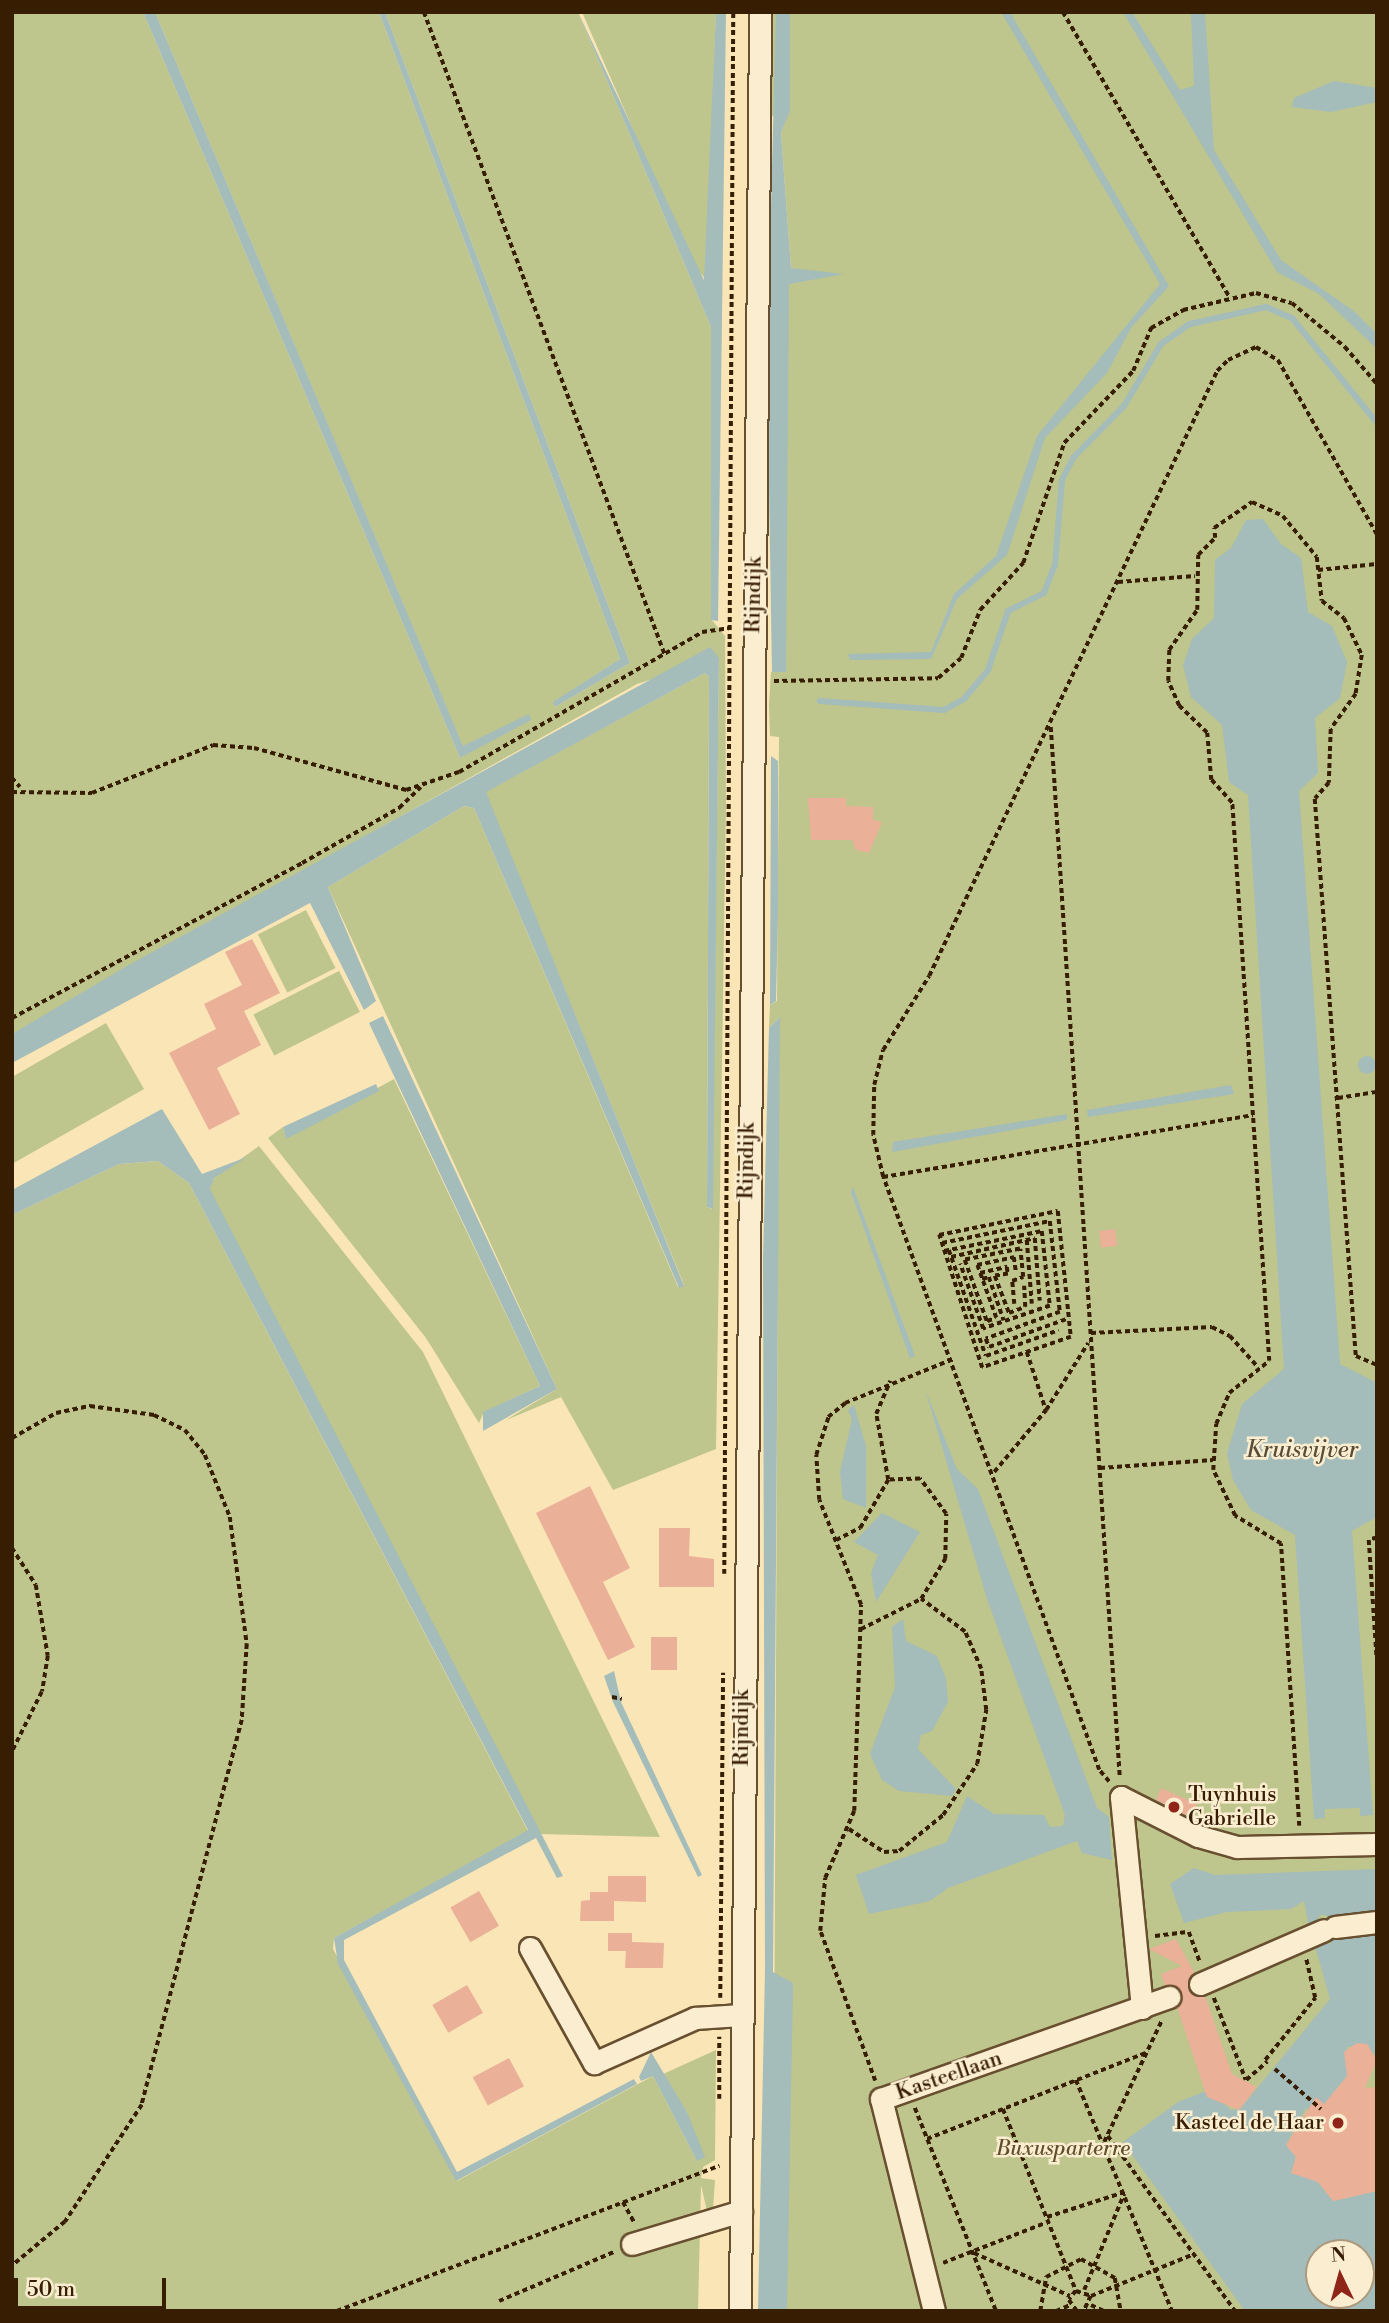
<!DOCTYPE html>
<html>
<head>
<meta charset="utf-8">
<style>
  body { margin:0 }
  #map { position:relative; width:1389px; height:2323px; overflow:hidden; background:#f9e5b6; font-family:"Libre Bodoni",serif }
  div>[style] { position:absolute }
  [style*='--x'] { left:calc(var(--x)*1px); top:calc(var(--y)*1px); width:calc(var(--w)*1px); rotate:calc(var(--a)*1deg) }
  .green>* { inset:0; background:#bec58d; transform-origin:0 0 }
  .water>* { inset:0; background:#a4bcba }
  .round { border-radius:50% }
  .stream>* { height:6px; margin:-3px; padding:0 3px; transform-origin:3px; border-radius:3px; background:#a4bcba }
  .building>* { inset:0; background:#ebb098; transform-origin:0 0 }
  .path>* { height:3.5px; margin-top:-1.75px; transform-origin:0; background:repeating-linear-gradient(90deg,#371d02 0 5px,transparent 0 8.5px) }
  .roads { filter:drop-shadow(2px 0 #684f2f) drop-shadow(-2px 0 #684f2f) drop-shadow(0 2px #684f2f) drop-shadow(0 -2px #684f2f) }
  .minor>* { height:21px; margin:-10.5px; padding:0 10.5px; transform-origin:10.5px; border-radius:10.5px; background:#fbeed0 }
  .dots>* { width:19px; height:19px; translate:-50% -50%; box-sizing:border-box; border:4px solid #fbeed0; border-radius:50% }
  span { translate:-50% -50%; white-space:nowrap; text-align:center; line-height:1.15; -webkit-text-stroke:5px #fbeed0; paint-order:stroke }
  .street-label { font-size:21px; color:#371d02 }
  .poi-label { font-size:21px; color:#371d02 }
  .left { translate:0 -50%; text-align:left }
  .right { translate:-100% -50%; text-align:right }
  .park-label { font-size:21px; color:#604f2c; font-style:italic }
  .water-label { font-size:23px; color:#584d39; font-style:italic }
  .frame { position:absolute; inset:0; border:14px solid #371d02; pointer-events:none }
  .north { position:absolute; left:1305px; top:2239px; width:70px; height:70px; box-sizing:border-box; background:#fbeed0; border:2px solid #ad9a7e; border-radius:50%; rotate:355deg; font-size:19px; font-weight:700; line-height:28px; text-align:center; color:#371d02 }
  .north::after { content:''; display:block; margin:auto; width:24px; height:32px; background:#8f2418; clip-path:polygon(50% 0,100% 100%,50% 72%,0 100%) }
  .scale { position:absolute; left:14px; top:2278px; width:152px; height:32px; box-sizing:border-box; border:4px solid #371d02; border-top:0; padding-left:9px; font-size:21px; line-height:24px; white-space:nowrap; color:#371d02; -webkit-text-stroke:5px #fbeed0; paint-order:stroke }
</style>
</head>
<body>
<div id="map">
  <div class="green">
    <i style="clip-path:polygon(12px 12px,143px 12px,460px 758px,529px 715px,463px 747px,155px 12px,379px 12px,620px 659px,554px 702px,555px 707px,630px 663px,385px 12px,578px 12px,711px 327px,711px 619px,725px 636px,726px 805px,716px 1449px,613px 1490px,561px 1397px,506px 1420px,557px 1389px,328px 887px,464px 806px,474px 808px,678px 1287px,684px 1285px,485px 792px,705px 673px,709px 677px,707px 1207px,712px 1209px,719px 658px,637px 684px,12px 1034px)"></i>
    <i style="clip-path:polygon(582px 12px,716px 12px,706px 280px,689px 258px)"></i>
    <i style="clip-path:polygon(evenodd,772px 12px,1377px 12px,1377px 2311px,773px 2311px,779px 1018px,769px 1028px,770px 1005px,777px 1001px,779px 737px,770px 736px,769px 705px,771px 672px,786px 671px,784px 396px,789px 284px,797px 269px,791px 268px,781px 132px,789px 111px,772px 116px,772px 12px,1319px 2253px,1361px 2253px,1361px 2295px,1319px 2295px,1319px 2253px)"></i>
    <i style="left:306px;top:910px;width:65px;height:54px;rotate:63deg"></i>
    <i style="left:339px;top:971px;width:46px;height:96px;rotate:63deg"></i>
    <i style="clip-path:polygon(106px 1023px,144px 1089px,12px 1164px,12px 1077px)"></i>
    <i style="clip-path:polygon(394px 1079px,540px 1386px,484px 1412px,479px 1423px,426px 1338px,268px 1138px,283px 1127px,286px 1138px)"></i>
    <i style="clip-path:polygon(259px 1146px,423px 1352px,660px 1837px,539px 1834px,209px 1189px,214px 1178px)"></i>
    <i style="clip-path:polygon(158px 1161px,189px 1183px,528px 1831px,334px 1938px,333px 1949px,457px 2181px,653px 2076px,697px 2161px,687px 2112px,661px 2075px,716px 2050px,715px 2160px,703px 2167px,701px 2178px,715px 2180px,713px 2209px,707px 2211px,701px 2185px,698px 2311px,12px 2311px,12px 1215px,119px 1164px)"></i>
  </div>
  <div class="water">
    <i style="clip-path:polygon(143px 12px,155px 12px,463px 746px,529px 714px,531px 720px,460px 758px)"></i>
    <i style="clip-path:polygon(379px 12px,385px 12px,630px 663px,555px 707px,553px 702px,620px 659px)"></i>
    <i style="clip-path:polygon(578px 12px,704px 280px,716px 12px,726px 12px,718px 621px,711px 620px,711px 327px)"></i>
    <i style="clip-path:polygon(776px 12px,790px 12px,790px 111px,781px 132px,791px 268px,844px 274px,789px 284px,786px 672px,772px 672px,767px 364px)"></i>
    <i style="clip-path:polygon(1001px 12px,1010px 12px,1169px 286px,1131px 328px,1107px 373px,1045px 438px,1007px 555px,957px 599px,931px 659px,850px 660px,848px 654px,931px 652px,954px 594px,996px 556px,1037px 436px,1160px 284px)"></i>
    <i style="clip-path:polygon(1123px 12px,1132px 12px,1180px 90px,1194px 86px,1191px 12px,1205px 12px,1214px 150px,1281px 260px,1355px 312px,1377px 334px,1377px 349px,1319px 294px,1277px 272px)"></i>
    <i style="clip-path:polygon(1334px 81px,1377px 88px,1377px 102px,1331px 112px,1292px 107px,1294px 98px)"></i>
    <i style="clip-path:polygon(1263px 519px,1281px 544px,1301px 558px,1308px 612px,1332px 626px,1347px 662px,1340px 698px,1315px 718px,1318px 773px,1299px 791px,1340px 1364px,1377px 1383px,1377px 1517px,1352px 1531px,1373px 1815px,1360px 1816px,1360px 1808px,1325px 1809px,1325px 1818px,1314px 1819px,1295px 1535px,1251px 1510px,1233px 1480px,1227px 1453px,1242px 1404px,1284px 1369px,1248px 795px,1229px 782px,1222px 725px,1191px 697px,1183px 665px,1192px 639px,1214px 618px,1215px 560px,1231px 548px,1246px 520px)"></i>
    <i style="clip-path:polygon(710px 647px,719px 658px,713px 1209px,707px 1207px,709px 677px,705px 673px,486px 792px,684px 1286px,679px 1288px,474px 808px,464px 806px,328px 887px,376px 1001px,364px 1010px,310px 903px,12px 1063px,12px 1034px,127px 966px)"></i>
    <i style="clip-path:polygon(771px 756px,778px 761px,778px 917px,776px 1001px,770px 1005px)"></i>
    <i style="clip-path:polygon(383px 1016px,557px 1389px,483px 1431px,483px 1412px,540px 1386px,369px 1023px)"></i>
    <i style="clip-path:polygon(780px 1017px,773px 1972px,793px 1983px,787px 2311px,758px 2311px,765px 1970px,763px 1258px,769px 1028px)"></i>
    <i class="round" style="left:1358px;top:1056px;width:18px;height:18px"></i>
    <i style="clip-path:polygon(376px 1084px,379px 1091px,286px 1139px,283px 1127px)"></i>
    <i style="clip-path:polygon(1231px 1085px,1234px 1094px,1088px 1117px,1087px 1110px)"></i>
    <i style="clip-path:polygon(162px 1109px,202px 1174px,247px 1157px,214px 1178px,210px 1189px,563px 1876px,557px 1878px,536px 1838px,344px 1940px,344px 1960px,457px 2172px,634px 2079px,637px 2084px,456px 2181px,338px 1964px,334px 1938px,528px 1830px,189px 1183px,158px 1161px,119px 1164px,12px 1215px,12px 1190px)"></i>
    <i style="clip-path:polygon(1067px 1114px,1067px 1120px,892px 1152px,893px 1142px)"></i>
    <i style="clip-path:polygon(853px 1187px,915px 1356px,910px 1358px,851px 1192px)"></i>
    <i style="clip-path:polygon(925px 1389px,957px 1469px,978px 1489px,1097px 1808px,1109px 1817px,1112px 1860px,1082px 1853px,1077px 1841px,948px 1888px,930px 1901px,869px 1914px,856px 1875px,947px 1842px,967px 1796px,994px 1814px,1044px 1815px,1050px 1827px,1063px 1826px,1065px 1815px,987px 1599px)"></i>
    <i style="clip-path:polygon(854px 1405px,866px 1446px,866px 1508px,843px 1499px,840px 1472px,852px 1419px,848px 1410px)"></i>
    <i style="clip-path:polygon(882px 1513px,920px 1532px,876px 1602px,871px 1573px,878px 1555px,854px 1542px)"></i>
    <i style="clip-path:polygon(903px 1619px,906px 1641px,937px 1656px,946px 1678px,948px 1702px,932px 1731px,921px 1735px,918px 1749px,956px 1789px,952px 1796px,899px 1791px,882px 1780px,870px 1754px,895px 1687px,892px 1627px)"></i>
    <i style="clip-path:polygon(614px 1671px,621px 1702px,702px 1875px,698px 1877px,613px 1702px,604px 1676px)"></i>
    <i style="clip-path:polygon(evenodd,1194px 1868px,1215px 1875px,1377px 1869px,1377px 2060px,1367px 2044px,1347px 2047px,1347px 2076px,1316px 2116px,1306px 2108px,1286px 2145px,1296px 2157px,1291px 2173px,1316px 2180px,1333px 2201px,1377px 2191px,1377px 2311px,1245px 2311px,1123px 2142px,1178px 2102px,1209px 2090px,1231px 2110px,1240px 2109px,1330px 1999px,1313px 1939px,1331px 1944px,1333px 1919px,1322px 1914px,1309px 1927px,1304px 1901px,1291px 1909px,1227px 1912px,1184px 1923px,1170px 1884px,1194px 1868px,1319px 2253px,1361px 2253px,1361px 2295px,1319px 2295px,1319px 2253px)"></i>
    <i style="clip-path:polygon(651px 2052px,687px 2112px,705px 2157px,697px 2161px,653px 2076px,641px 2081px,639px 2077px)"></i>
  </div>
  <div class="stream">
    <i style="--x:820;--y:701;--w:124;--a:4.2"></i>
    <i style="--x:944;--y:710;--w:23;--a:-29"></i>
    <i style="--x:964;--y:699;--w:38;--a:-50"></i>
    <i style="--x:988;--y:670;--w:62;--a:-71.3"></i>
    <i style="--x:1008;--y:611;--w:40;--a:-26.6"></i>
    <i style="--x:1044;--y:593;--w:30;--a:-69"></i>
    <i style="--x:1055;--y:565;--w:85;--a:-85.3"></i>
    <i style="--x:1062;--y:480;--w:25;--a:-63"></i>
    <i style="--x:1073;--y:458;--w:73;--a:-45.6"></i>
    <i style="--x:1124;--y:406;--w:72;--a:-59.2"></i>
    <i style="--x:1161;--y:344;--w:35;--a:-35"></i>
    <i style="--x:1190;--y:324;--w:78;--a:-12.6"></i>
    <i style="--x:1266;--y:307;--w:28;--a:23"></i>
    <i style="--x:1292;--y:318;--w:135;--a:51"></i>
  </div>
  <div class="building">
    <i style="clip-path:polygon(808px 798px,846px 798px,846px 806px,873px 807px,873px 820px,882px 822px,869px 853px,856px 850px,852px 840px,811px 840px)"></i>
    <i style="clip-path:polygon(252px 939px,280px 993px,244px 1011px,261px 1045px,217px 1068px,240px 1114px,209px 1130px,169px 1053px,216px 1029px,204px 1004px,242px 985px,225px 952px)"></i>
    <i style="left:1115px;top:1229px;width:17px;height:16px;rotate:83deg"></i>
    <i style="clip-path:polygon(590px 1486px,630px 1568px,603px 1582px,635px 1647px,608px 1660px,536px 1513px)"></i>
    <i style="clip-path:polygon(659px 1528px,690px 1528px,689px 1556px,714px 1559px,714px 1587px,659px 1587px)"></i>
    <i style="left:651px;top:1637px;width:26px;height:33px"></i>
    <i style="clip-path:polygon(1161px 1788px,1197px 1804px,1191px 1818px,1156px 1800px)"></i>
    <i style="clip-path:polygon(608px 1876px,646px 1876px,646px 1902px,614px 1901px,614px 1921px,580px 1921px,581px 1901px,590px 1900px,590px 1892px,608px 1892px)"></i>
    <i style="left:479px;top:1891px;width:40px;height:33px;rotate:60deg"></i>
    <i style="clip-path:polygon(608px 1933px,632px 1933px,632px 1942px,664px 1943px,663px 1968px,625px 1968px,626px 1951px,608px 1951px)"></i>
    <i style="clip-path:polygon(1176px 1939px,1194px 1972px,1188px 1989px,1205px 1996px,1232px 2074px,1257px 2087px,1239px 2110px,1207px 2097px,1177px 2007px,1181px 1992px,1165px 1985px,1161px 1974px,1182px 1966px,1149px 1949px)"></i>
    <i style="left:467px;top:1985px;width:32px;height:40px;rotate:60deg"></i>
    <i style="clip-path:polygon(1357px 2043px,1367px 2044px,1377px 2060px,1365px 2088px,1377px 2087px,1377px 2191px,1333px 2201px,1318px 2182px,1291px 2173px,1296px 2157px,1286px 2145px,1316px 2097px,1324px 2104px,1347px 2076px,1344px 2052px)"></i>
    <i style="left:509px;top:2058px;width:32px;height:41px;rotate:62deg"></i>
  </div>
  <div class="path">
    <i style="--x:424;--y:12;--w:687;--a:69.45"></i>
    <i style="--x:1063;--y:12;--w:329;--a:59.7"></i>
    <i style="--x:1318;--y:570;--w:59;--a:-5.8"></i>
    <i style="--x:1118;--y:582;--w:77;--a:-4.5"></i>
    <i style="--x:774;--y:681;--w:164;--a:-1"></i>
    <i style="--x:938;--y:678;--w:30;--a:-41"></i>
    <i style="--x:961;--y:658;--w:52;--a:-68.4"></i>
    <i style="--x:980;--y:610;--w:64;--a:-47.5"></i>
    <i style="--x:1023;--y:563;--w:127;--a:-71.1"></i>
    <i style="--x:1064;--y:443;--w:100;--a:-46.2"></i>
    <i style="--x:1133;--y:371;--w:47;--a:-67.3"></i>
    <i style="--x:1151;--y:328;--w:37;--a:-29"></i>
    <i style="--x:1183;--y:310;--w:75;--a:-13.1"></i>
    <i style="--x:1256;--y:293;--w:37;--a:16"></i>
    <i style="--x:1292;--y:303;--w:69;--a:39.7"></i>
    <i style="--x:1345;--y:347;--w:49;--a:49.1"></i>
    <i style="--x:1051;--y:727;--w:1053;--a:86.24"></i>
    <i style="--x:12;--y:778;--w:12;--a:48"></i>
    <i style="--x:12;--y:792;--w:80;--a:0.7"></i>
    <i style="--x:92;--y:793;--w:130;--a:-21.6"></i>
    <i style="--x:213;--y:745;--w:41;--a:4.2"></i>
    <i style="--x:254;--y:748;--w:158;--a:15.4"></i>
    <i style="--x:406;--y:790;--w:56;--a:-18.8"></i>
    <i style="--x:459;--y:772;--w:280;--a:-29.9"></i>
    <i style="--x:702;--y:632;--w:27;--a:-8"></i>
    <i style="--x:12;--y:1018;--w:329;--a:-28.1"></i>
    <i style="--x:302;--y:863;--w:112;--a:-29.6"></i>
    <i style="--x:399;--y:808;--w:30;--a:-44"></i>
    <i style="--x:1338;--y:1098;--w:39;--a:-9"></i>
    <i style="--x:883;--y:1177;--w:375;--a:-9.5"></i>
    <i style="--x:1058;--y:1211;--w:127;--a:84.1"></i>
    <i style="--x:1071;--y:1337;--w:94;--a:160.8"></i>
    <i style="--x:982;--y:1368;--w:140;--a:-107.9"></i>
    <i style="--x:939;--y:1235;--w:121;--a:-11.4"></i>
    <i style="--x:1027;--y:1240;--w:64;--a:85.5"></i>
    <i style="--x:942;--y:1243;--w:110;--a:-11.5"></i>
    <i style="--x:1050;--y:1221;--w:92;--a:83.7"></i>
    <i style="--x:1060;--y:1312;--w:79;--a:160"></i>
    <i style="--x:986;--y:1339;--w:9;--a:69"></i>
    <i style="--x:989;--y:1347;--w:85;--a:-19.9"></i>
    <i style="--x:949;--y:1250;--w:112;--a:70.8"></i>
    <i style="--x:986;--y:1356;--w:77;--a:-19.6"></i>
    <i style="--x:944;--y:1251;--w:100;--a:-11.5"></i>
    <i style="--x:1042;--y:1231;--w:75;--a:83.9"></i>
    <i style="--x:1050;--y:1306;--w:71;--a:161.1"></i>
    <i style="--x:983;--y:1329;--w:69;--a:-109.5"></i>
    <i style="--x:951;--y:1257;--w:86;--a:-12.7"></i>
    <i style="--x:1035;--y:1238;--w:63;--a:85.5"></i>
    <i style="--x:980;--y:1273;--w:28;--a:-13"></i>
    <i style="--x:1007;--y:1267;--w:7;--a:82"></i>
    <i style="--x:1008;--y:1274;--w:13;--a:171"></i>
    <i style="--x:995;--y:1276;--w:40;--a:69"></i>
    <i style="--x:1009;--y:1313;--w:17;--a:-21"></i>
    <i style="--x:1025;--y:1307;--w:21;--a:-93"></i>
    <i style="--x:982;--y:1279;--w:7;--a:-16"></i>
    <i style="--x:989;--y:1277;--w:46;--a:71.2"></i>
    <i style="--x:1014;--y:1304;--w:23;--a:-95"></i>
    <i style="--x:1012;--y:1281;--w:12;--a:-20"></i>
    <i style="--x:1023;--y:1277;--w:28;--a:-96"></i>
    <i style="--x:1020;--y:1249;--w:56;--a:168.7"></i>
    <i style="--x:965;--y:1260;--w:65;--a:70.2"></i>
    <i style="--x:987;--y:1321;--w:9;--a:-18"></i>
    <i style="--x:996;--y:1318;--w:56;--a:-109.7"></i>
    <i style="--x:977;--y:1265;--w:38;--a:-12"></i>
    <i style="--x:1014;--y:1257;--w:15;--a:82"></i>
    <i style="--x:1091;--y:1333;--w:121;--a:-2.8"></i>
    <i style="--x:1212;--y:1327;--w:20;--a:27"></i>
    <i style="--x:1230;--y:1336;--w:42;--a:47.9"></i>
    <i style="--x:1027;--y:1352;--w:61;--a:71.9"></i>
    <i style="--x:12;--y:1438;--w:51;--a:-29.6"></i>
    <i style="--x:56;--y:1413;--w:35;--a:-12"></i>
    <i style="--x:90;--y:1406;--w:65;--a:8"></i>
    <i style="--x:154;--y:1415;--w:34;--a:26"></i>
    <i style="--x:185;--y:1430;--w:32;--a:51"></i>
    <i style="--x:205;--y:1455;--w:67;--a:68"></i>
    <i style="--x:230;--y:1517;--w:128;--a:82.4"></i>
    <i style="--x:247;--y:1644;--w:76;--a:93.8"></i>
    <i style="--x:242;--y:1720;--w:398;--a:104.6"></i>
    <i style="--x:142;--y:2105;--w:140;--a:123.3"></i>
    <i style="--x:65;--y:2222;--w:69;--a:140.3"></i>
    <i style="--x:1100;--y:1468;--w:113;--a:-4"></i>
    <i style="--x:994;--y:1472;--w:81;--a:-50"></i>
    <i style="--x:1046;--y:1410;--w:79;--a:-57.9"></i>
    <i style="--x:1377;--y:1538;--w:8;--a:166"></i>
    <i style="--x:1369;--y:1540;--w:119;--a:86.2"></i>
    <i style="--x:836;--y:1540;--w:27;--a:-27"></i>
    <i style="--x:860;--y:1528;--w:56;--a:-59.7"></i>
    <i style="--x:12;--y:1548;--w:44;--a:57"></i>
    <i style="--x:36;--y:1585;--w:72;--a:80.4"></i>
    <i style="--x:48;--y:1656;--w:36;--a:99"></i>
    <i style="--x:42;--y:1692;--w:67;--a:116.6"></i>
    <i style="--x:724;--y:1574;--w:1562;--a:-89.67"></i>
    <i style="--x:861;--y:1629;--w:67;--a:-26.6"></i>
    <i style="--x:612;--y:1697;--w:10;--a:11"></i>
    <i style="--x:1109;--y:1782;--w:16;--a:-130"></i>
    <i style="--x:1099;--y:1770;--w:631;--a:-110.01"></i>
    <i style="--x:883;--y:1177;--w:43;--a:-103.4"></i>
    <i style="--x:873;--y:1135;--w:50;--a:-88.9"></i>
    <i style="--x:874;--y:1085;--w:36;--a:-76"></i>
    <i style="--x:883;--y:1050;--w:87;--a:-58.1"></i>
    <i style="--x:929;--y:976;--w:670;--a:-64.54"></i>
    <i style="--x:1217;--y:371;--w:16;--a:-45"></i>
    <i style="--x:1228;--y:360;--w:31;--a:-25"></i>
    <i style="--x:1256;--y:347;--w:26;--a:31"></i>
    <i style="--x:1278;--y:360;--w:200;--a:60.4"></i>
    <i style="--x:1299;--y:1826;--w:283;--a:-93.7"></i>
    <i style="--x:1281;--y:1544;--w:54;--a:-148.7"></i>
    <i style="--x:1235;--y:1516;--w:51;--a:-115.6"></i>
    <i style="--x:1213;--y:1470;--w:46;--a:-86.3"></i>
    <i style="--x:1216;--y:1424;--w:34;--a:-67"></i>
    <i style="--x:1229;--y:1393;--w:51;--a:-38.7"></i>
    <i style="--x:1269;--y:1361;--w:559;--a:-93.79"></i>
    <i style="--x:1232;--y:803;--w:31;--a:-132"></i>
    <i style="--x:1211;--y:780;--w:47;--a:-94.9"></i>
    <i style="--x:1207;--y:733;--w:39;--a:-136"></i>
    <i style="--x:1179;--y:706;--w:27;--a:-114"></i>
    <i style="--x:1168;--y:681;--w:31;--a:-88"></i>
    <i style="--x:1169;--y:650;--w:49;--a:-55"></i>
    <i style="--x:1197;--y:610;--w:55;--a:-89"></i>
    <i style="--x:1198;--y:555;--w:24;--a:-45"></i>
    <i style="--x:1215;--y:538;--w:10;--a:-96"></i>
    <i style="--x:1214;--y:528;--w:46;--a:-34.4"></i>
    <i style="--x:1252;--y:502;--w:34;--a:24"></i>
    <i style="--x:1283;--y:516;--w:53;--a:50.3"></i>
    <i style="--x:1317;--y:557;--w:44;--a:83.5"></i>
    <i style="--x:1322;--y:601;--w:28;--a:38"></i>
    <i style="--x:1344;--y:618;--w:41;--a:64.1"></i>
    <i style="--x:1362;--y:655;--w:39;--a:99"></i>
    <i style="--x:1356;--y:694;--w:43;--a:125.5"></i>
    <i style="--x:1331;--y:729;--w:54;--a:92.1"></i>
    <i style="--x:1329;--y:783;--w:21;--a:131"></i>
    <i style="--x:1315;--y:799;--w:559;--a:85.79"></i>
    <i style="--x:1356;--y:1356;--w:23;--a:23"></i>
    <i style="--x:849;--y:1829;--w:42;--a:33.3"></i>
    <i style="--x:884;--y:1852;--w:15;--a:-4"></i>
    <i style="--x:899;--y:1851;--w:57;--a:-39.3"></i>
    <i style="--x:943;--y:1815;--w:61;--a:-56.3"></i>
    <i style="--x:977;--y:1764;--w:55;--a:-80.5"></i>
    <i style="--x:986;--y:1710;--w:41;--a:-97"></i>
    <i style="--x:981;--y:1669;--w:40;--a:-113.4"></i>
    <i style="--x:965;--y:1632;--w:55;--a:-143.1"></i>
    <i style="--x:921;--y:1599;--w:47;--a:-59"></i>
    <i style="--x:945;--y:1559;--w:45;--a:-88.7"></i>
    <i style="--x:946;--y:1514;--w:44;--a:-126.6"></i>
    <i style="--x:920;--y:1479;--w:32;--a:178"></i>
    <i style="--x:888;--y:1480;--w:67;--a:-100.3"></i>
    <i style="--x:876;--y:1414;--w:36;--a:-67"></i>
    <i style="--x:1155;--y:1936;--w:34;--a:-7"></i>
    <i style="--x:1189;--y:1932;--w:32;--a:70"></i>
    <i style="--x:720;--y:1998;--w:325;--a:-89.5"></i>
    <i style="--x:1214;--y:1998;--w:88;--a:68.7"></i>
    <i style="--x:1246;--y:2080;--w:28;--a:-41"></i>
    <i style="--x:1265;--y:2060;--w:80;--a:-51.1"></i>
    <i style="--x:1315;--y:1998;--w:40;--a:-103"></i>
    <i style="--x:1275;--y:2069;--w:61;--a:41"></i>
    <i style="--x:1076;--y:2080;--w:250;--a:67.4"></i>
    <i style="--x:875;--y:2081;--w:160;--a:-110.1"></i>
    <i style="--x:820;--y:1931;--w:53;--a:-84.6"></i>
    <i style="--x:825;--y:1878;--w:73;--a:-66.6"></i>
    <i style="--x:854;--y:1811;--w:206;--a:-88.1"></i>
    <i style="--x:861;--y:1605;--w:113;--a:-111.8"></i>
    <i style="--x:819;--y:1500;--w:45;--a:-93.8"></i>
    <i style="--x:816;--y:1455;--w:40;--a:-72"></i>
    <i style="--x:828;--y:1417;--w:22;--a:-39"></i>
    <i style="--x:845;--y:1403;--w:117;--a:-22.2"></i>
    <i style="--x:719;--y:2099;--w:62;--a:-90"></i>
    <i style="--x:915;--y:2108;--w:219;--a:68.2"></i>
    <i style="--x:1003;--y:2109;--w:196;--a:68.1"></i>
    <i style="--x:1108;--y:2136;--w:216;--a:54"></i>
    <i style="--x:927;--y:2139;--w:238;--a:-21.5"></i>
    <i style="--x:1104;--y:2142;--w:135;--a:-64.6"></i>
    <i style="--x:623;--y:2202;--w:23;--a:61"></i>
    <i style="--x:1047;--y:2217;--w:82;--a:-17.8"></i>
    <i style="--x:974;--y:2253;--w:105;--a:24.1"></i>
    <i style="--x:943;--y:2263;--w:110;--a:-21.4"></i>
    <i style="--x:1084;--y:2290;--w:104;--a:-67.4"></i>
    <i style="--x:1076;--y:2291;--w:16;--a:18"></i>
    <i style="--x:1091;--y:2296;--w:17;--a:115"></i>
    <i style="--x:1076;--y:2291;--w:11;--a:128"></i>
    <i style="--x:1069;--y:2300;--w:14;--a:54"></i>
    <i style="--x:1091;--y:2296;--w:111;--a:-22.2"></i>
    <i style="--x:499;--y:2301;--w:125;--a:-23.1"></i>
    <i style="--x:1091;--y:2305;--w:14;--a:25"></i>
    <i style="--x:337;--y:2311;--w:409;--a:-20.8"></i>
    <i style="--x:1040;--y:2311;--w:35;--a:-80"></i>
    <i style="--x:1046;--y:2277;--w:39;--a:-27"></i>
    <i style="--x:1081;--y:2259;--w:39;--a:29"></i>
    <i style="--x:1115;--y:2278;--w:34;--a:80"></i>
    <i style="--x:1056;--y:2311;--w:15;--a:-23"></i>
  </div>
  <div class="roads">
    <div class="minor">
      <i style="--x:1335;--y:1927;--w:42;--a:-6.8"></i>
      <i style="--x:530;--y:1948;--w:132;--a:60.9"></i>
      <i style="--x:594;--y:2063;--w:111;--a:-24"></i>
      <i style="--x:695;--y:2018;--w:46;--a:-3.7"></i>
      <i style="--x:1200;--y:1984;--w:135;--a:-23.5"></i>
      <i style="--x:1142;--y:2008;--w:212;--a:-95.7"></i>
      <i style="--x:1121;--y:1797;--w:86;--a:26.9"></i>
      <i style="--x:1198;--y:1836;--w:41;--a:15.8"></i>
      <i style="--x:1237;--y:1847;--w:140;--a:-1.2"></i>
      <i style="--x:632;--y:2244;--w:114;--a:-16.8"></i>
      <i style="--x:740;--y:2311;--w:2299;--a:-89.5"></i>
      <i style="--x:934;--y:2311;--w:219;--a:-104"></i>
      <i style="--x:881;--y:2099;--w:306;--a:-19.5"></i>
    </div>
  </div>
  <div class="dots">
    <i style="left:1174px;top:1807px;background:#8f2418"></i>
    <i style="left:1338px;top:2123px;background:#8f2418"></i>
  </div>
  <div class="street-label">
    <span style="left:754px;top:595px;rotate:-89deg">Rijndijk</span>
    <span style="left:747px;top:1161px;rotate:-89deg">Rijndijk</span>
    <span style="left:742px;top:1728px;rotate:-90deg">Rijndijk</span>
    <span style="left:949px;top:2076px;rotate:-19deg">Kasteellaan</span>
  </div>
  <div class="poi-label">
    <span class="left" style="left:1188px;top:1807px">Tuynhuis<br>Gabrielle</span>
    <span class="right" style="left:1324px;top:2123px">Kasteel de Haar</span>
  </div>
  <div class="park-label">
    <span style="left:1063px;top:2149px">Buxusparterre</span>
  </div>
  <div class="water-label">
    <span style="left:1302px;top:1450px">Kruisvijver</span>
  </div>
  <div class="frame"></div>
  <div class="north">N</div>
  <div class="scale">50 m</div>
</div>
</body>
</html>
